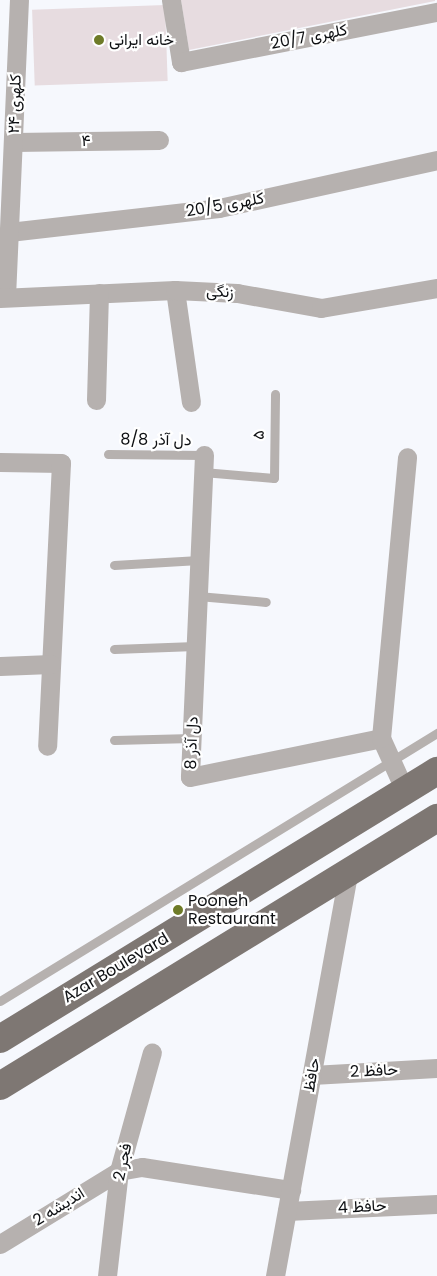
<!DOCTYPE html>
<html>
<head>
<meta charset="utf-8">
<style>
  body { margin:0 }
  #map { position:relative; width:437px; height:1276px; overflow:hidden; background:#f6f8fd; font-family:Poppins,Vazirmatn,sans-serif }
  div>[style] { position:absolute }
  [style*='--x'] { left:calc(var(--x)*1px); top:calc(var(--y)*1px); width:calc(var(--w)*1px); rotate:calc(var(--a)*1deg) }
  .building>* { inset:0; background:#e7dce0; transform-origin:0 0 }
  .service>* { height:9px; margin:-4.5px; padding:0 4.5px; transform-origin:4.5px; border-radius:4.5px; background:#b6b1af }
  .minor>* { height:19px; margin:-9.5px; padding:0 9.5px; transform-origin:9.5px; border-radius:9.5px; background:#b6b1af }
  .primary>* { height:28px; margin:-14px; padding:0 14px; transform-origin:14px; border-radius:14px; background:#7e7773 }
  .dots>* { width:14px; height:14px; translate:-50% -50%; box-sizing:border-box; border:2px solid #fff; border-radius:50% }
  span { translate:-50% -50%; white-space:nowrap; text-align:center; line-height:1.15; -webkit-text-stroke:4.5px #fff; paint-order:stroke }
  .street-label { font-size:16px; color:#0e1013 }
  .poi-label { font-size:16px; color:#0e1013 }
  .left { translate:0 -50%; text-align:left }
</style>
</head>
<body>
<div id="map">
  <div class="building">
    <i style="clip-path:polygon(181px 0,435px 0,435px 1px,189px 50px)"></i>
    <i style="left:165px;top:5px;width:76px;height:133px;rotate:88deg"></i>
  </div>
  <div class="service">
    <i style="--x:108;--y:454;--w:96;--a:0.6"></i>
    <i style="--x:203;--y:472;--w:71;--a:4.8"></i>
    <i style="--x:274;--y:478;--w:84;--a:-89.3"></i>
    <i style="--x:114;--y:565;--w:85;--a:-3.4"></i>
    <i style="--x:198;--y:596;--w:68;--a:5"></i>
    <i style="--x:114;--y:649;--w:81;--a:-2.1"></i>
    <i style="--x:114;--y:740;--w:78;--a:-1.5"></i>
    <i style="--x:0;--y:1001;--w:513;--a:-31.52"></i>
  </div>
  <div class="minor">
    <i style="--x:171;--y:0;--w:63;--a:80.8"></i>
    <i style="--x:181;--y:62;--w:261;--a:-11.1"></i>
    <i style="--x:14;--y:142;--w:145;--a:-0.8"></i>
    <i style="--x:9;--y:232;--w:211;--a:-6.5"></i>
    <i style="--x:219;--y:208;--w:223;--a:-12.4"></i>
    <i style="--x:175;--y:290;--w:113;--a:81.9"></i>
    <i style="--x:6;--y:297;--w:297;--a:-87.5"></i>
    <i style="--x:0;--y:298;--w:175;--a:-2.6"></i>
    <i style="--x:175;--y:290;--w:62;--a:2.8"></i>
    <i style="--x:237;--y:293;--w:85;--a:10.1"></i>
    <i style="--x:321;--y:308;--w:118;--a:-9.8"></i>
    <i style="--x:96;--y:400;--w:107;--a:-88.4"></i>
    <i style="--x:204;--y:455;--w:322;--a:92.5"></i>
    <i style="--x:190;--y:777;--w:195;--a:-11.5"></i>
    <i style="--x:381;--y:738;--w:58;--a:65.6"></i>
    <i style="--x:0;--y:462;--w:61;--a:0.9"></i>
    <i style="--x:61;--y:463;--w:283;--a:92.8"></i>
    <i style="--x:0;--y:666;--w:51;--a:-2.2"></i>
    <i style="--x:381;--y:738;--w:282;--a:-84.7"></i>
    <i style="--x:312;--y:1075;--w:125;--a:-3.2"></i>
    <i style="--x:287;--y:1211;--w:150;--a:-2.7"></i>
    <i style="--x:0;--y:1244;--w:140;--a:-31.5"></i>
    <i style="--x:119;--y:1171;--w:23;--a:-10"></i>
    <i style="--x:142;--y:1167;--w:151;--a:8.8"></i>
    <i style="--x:107;--y:1276;--w:106;--a:-83.5"></i>
    <i style="--x:119;--y:1171;--w:123;--a:-74.5"></i>
    <i style="--x:275;--y:1276;--w:410;--a:-79.7"></i>
  </div>
  <div class="primary">
    <i style="--x:0;--y:1039;--w:513;--a:-31.52"></i>
    <i style="--x:0;--y:1086;--w:513;--a:-31.52"></i>
  </div>
  <div class="dots">
    <i style="left:99px;top:40px;background:#6e7b28"></i>
    <i style="left:178px;top:910px;background:#6e7b28"></i>
  </div>
  <div class="street-label">
    <span style="left:309px;top:37px;rotate:-11deg">کلهری 20/7</span>
    <span style="left:15px;top:104px;rotate:-88deg">کلهری ۲۴</span>
    <span style="left:86px;top:141px;rotate:-1deg">۴</span>
    <span style="left:225px;top:205px;rotate:-10deg">کلهری 20/5</span>
    <span style="left:220px;top:292px;rotate:3deg">زنگی</span>
    <span style="left:259px;top:435px;rotate:-89deg">۵</span>
    <span style="left:156px;top:440px;rotate:1deg">دل آذر 8/8</span>
    <span style="left:192px;top:743px;rotate:-88deg">دل آذر 8</span>
    <span style="left:116px;top:968px;rotate:-31deg">Azar Boulevard</span>
    <span style="left:374px;top:1071px;rotate:-3deg">حافظ 2</span>
    <span style="left:312px;top:1075px;rotate:-80deg">حافظ</span>
    <span style="left:123px;top:1162px;rotate:-78deg">فجر 2</span>
    <span style="left:59px;top:1207px;rotate:-32deg">اندیشه 2</span>
    <span style="left:362px;top:1207px;rotate:-3deg">حافظ 4</span>
  </div>
  <div class="poi-label">
    <span class="left" style="left:109px;top:40px">خانه ایرانی</span>
    <span class="left" style="left:188px;top:910px">Pooneh<br>Restaurant</span>
  </div>
</div>
</body>
</html>
